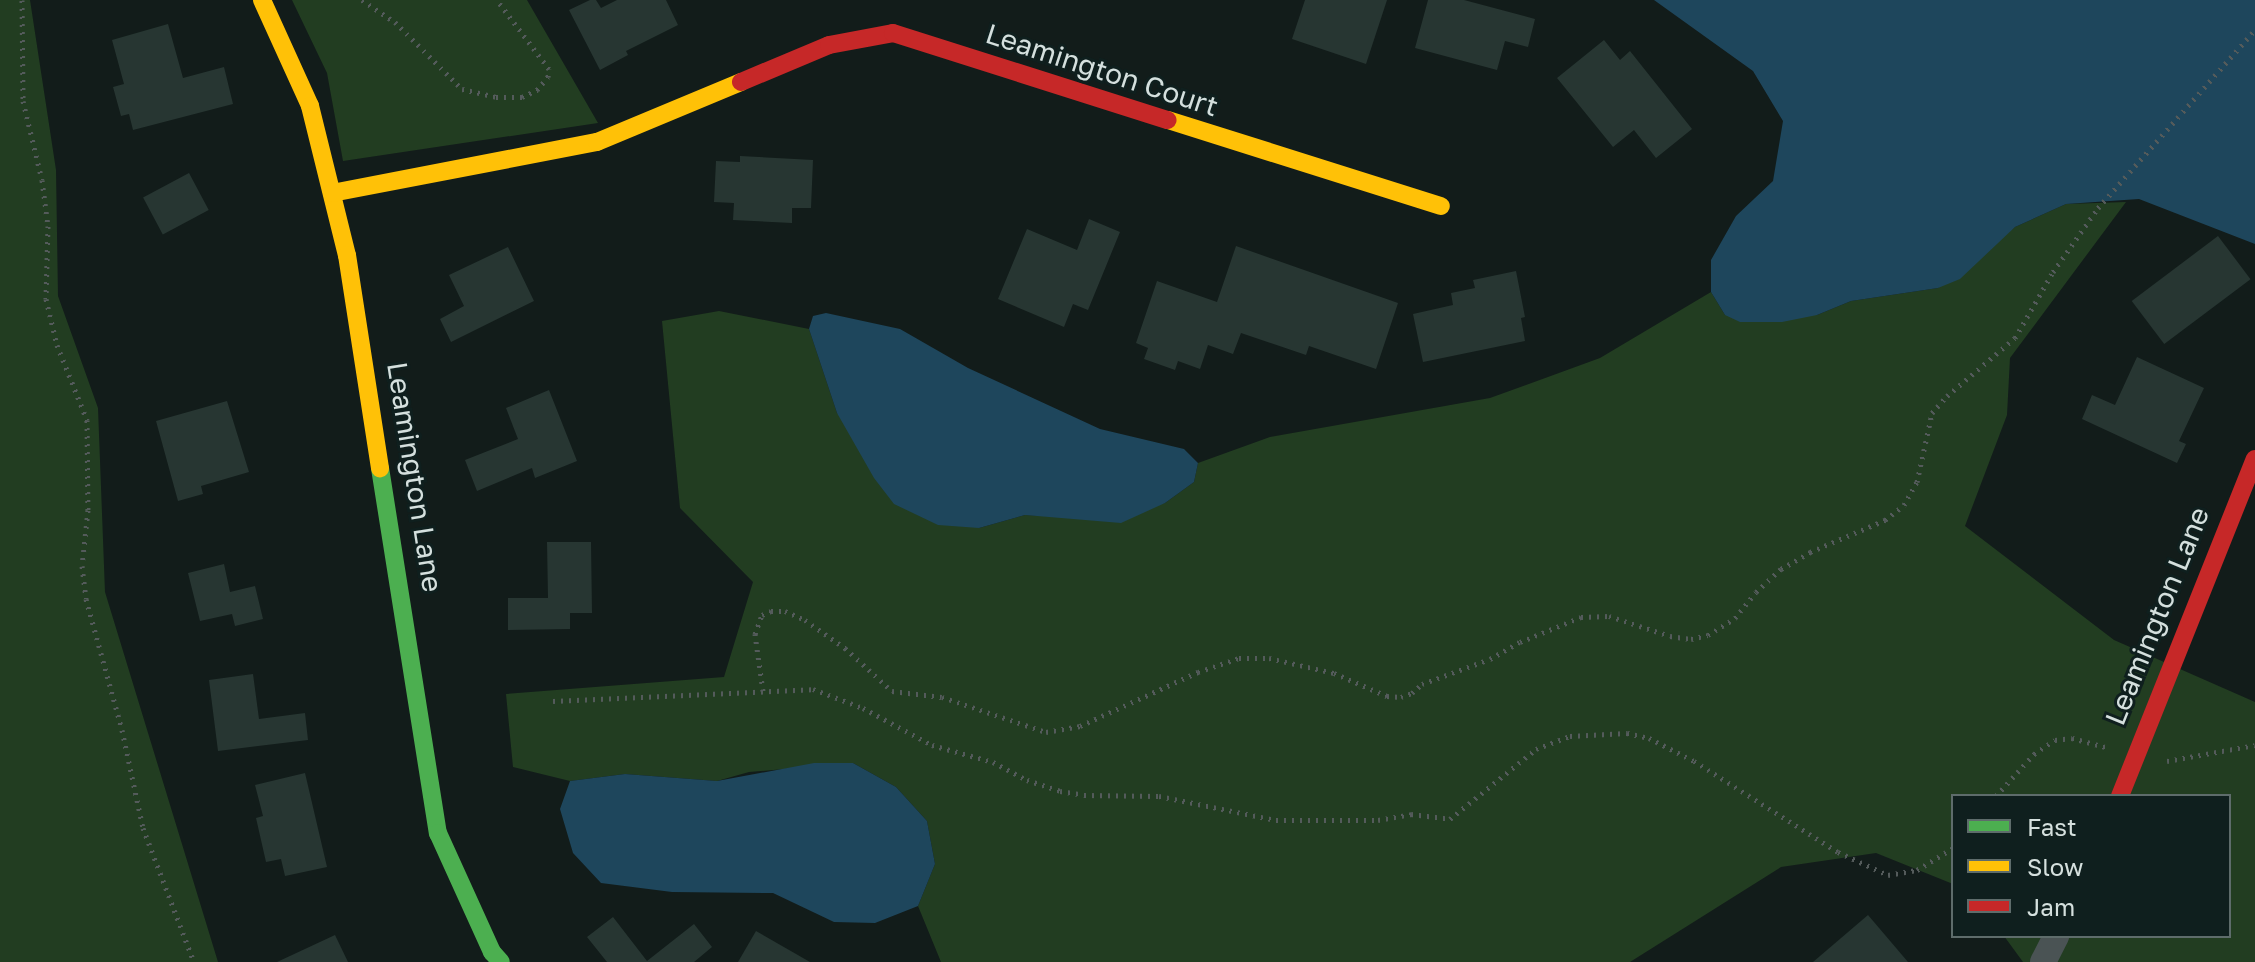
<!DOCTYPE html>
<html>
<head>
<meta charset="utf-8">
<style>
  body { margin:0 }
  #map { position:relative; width:2255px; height:962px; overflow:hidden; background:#121c1a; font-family:"Golos Text",sans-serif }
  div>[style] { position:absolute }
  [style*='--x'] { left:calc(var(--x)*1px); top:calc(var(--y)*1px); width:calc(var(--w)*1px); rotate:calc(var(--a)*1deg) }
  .green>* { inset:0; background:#223d21 }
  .water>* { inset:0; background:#1e465c }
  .building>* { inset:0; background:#273632; transform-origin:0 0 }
  .path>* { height:5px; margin-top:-2.5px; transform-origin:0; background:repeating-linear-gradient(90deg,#545b5b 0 2px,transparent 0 8px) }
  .street>* { height:26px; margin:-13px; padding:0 13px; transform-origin:13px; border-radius:13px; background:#4a5354 }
  .fast>* { height:18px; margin:-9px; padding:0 9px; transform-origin:9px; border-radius:9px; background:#4caf50 }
  .slow>* { height:18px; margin:-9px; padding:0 9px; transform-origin:9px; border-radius:9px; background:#ffc107 }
  .jam>* { height:18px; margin:-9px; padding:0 9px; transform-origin:9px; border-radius:9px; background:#c62828 }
  span { translate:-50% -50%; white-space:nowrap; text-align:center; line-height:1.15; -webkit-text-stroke:6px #0f1f1e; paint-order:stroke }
  .street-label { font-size:28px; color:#d5e0de }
  .legend { position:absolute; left:1951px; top:794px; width:280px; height:144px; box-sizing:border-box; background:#0f1f1e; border:2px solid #5e6c6b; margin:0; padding:10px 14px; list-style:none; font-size:24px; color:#d5e0de }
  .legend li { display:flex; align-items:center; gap:16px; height:40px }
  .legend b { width:40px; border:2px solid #5e6c6b }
</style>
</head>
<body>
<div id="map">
  <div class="green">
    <i style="clip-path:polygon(0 0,30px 0,56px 170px,58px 296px,98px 408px,105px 592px,218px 962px,0 962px)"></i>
    <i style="clip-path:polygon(292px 0,527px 0,598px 123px,343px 161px,327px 73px)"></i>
    <i style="clip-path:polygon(2126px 202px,2010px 358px,2007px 415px,1965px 526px,2114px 640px,2255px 702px,2255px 962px,2023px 962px,2004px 936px,2229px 936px,2229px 796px,1953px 796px,1953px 884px,1876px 853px,1781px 867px,1630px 962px,941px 962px,918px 906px,935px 864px,927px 821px,896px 787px,853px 763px,749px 772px,717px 781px,625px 774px,570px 781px,513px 767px,506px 694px,724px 677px,753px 582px,680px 508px,662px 321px,719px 311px,809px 329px,837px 413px,979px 528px,1025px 515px,1071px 517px,1165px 503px,1194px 482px,1198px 463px,1270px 437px,1490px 398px,1600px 358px,1711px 292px,1725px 315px,1817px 315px,1851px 301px,1938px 288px,2015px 227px,2066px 204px)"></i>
  </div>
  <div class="water">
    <i style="clip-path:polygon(1654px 0,2255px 0,2255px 244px,2139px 199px,2066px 204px,2015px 227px,1960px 279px,1938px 288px,1851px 301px,1817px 315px,1782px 322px,1740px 322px,1725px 315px,1711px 292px,1711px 260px,1736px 216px,1773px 181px,1783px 121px,1753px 71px)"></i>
    <i style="clip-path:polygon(826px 313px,900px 329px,968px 368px,1100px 429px,1184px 449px,1198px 463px,1194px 482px,1165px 503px,1121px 523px,1025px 515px,979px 528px,938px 525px,894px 504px,874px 478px,837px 413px,809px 329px,813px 316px)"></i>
    <i style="clip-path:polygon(814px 763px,853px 763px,896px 787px,927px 821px,935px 864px,918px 906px,875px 923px,834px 922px,773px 893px,672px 892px,601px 883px,573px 853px,560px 809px,570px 781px,625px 774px,717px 781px)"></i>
  </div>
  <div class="building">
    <i style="clip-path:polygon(590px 0,596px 0,601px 8px,617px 0,666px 0,678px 25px,626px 51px,628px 55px,600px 70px,569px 10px)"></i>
    <i style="clip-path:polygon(1305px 0,1387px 0,1366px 64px,1292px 39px)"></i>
    <i style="clip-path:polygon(1428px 0,1464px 0,1535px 19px,1528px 47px,1505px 41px,1497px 70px,1415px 48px)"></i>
    <i style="clip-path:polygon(168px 24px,183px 78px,224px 67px,233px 104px,133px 130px,129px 114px,121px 116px,113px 87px,124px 84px,112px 40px)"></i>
    <i style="clip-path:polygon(1604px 40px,1620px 60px,1630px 51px,1692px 129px,1656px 158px,1634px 130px,1613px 147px,1557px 78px)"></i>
    <i style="clip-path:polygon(740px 156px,813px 160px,811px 208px,792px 208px,792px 223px,733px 220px,734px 203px,714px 202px,716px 161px,740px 162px)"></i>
    <i style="left:189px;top:173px;width:42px;height:52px;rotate:62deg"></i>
    <i style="clip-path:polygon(1089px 219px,1120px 232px,1088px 310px,1073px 304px,1064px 327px,998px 299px,1027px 229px,1077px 250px)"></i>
    <i style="left:2218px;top:236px;width:54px;height:108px;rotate:53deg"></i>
    <i style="clip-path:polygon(1236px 246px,1398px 303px,1376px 369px,1309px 346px,1306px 355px,1241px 333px,1233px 354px,1208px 345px,1200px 369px,1178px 361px,1175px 370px,1144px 359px,1148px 348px,1136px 343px,1157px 281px,1217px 302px)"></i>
    <i style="clip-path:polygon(508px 247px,534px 301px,451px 342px,440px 319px,464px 306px,449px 275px)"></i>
    <i style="clip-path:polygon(1516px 271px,1525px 317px,1521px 318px,1525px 341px,1423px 362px,1413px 314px,1453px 305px,1451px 293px,1475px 288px,1473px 280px)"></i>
    <i style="clip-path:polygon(2137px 357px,2204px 388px,2179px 441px,2186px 444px,2177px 463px,2082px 419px,2092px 395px,2115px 405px)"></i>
    <i style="clip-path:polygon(549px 390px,577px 461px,535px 478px,532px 468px,477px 491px,465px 460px,518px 439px,506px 408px)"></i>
    <i style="clip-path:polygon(227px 401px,249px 472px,201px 486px,203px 494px,178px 501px,156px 421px)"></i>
    <i style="clip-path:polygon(547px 542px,591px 542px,592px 613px,570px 613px,570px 629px,508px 630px,508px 598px,548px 598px)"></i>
    <i style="clip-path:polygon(224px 564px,230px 592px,255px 586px,263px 619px,235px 626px,232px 614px,200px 621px,188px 573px)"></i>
    <i style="clip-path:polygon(253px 674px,259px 719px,305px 713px,308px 740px,218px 751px,209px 680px)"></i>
    <i style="clip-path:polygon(305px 773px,327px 867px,285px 876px,281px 859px,266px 862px,256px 818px,263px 816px,255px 785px)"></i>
    <i style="clip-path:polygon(1868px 915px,1908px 962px,1813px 962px)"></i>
    <i style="clip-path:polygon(613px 917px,647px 961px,694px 924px,712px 947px,694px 962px,607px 962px,587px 937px)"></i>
    <i style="clip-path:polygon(756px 931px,810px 962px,738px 962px)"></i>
    <i style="clip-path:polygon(335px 935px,348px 962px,277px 962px)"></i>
  </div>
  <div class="path">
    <i style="--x:22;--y:0;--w:101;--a:89.4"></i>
    <i style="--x:23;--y:101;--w:81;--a:76.5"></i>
    <i style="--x:42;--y:180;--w:46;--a:82.6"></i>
    <i style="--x:48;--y:226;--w:73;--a:91.6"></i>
    <i style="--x:46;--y:299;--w:47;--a:76.6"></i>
    <i style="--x:57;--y:345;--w:81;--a:68.2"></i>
    <i style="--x:87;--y:420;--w:90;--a:89.4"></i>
    <i style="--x:88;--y:510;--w:56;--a:96.1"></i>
    <i style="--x:82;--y:566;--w:33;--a:83"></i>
    <i style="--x:86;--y:599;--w:136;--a:74.6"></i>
    <i style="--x:122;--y:730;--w:100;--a:77.9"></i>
    <i style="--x:143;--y:828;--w:143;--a:69.2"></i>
    <i style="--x:362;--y:0;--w:40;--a:34"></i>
    <i style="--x:395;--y:22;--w:95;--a:45"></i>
    <i style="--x:462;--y:89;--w:35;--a:13"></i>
    <i style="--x:496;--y:97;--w:26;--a:0"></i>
    <i style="--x:522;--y:97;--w:17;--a:-25"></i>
    <i style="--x:537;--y:90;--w:17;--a:-50"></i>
    <i style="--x:548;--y:77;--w:8;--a:-83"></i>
    <i style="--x:549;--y:69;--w:86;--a:-127"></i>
    <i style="--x:763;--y:691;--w:58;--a:-98"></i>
    <i style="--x:755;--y:634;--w:20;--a:-70"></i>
    <i style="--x:762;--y:615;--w:10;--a:-24"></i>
    <i style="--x:771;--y:611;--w:14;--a:0"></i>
    <i style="--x:785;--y:611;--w:22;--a:24"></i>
    <i style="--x:805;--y:620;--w:49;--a:35"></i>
    <i style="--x:845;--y:648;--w:64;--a:42.5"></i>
    <i style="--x:892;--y:691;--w:50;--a:6.8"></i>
    <i style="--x:942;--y:697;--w:110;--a:18.6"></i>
    <i style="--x:1046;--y:732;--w:35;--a:-10"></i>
    <i style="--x:1080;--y:726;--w:130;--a:-24.6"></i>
    <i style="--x:1198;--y:672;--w:43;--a:-18.9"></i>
    <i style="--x:1239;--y:658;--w:30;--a:0"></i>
    <i style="--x:1269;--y:658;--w:67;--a:13"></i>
    <i style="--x:1334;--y:673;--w:58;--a:23.5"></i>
    <i style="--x:1387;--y:696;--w:14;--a:4"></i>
    <i style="--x:1401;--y:697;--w:12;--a:-20"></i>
    <i style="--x:1412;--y:693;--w:13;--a:-42"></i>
    <i style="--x:1422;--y:684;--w:72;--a:-20.2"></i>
    <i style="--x:1490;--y:659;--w:34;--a:-30"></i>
    <i style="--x:1520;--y:642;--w:66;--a:-22.3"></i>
    <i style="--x:1581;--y:617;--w:28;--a:-2"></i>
    <i style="--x:1609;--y:616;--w:64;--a:18.2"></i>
    <i style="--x:1670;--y:636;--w:21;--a:8"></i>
    <i style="--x:1691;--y:639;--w:17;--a:-13"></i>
    <i style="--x:1708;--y:635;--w:32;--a:-32"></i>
    <i style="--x:1735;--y:618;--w:33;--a:-51"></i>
    <i style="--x:1756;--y:592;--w:34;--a:-43"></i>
    <i style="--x:1781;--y:569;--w:34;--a:-30"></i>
    <i style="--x:1810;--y:552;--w:82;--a:-23.1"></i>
    <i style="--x:1885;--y:520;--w:24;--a:-38"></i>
    <i style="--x:1904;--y:505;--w:26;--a:-61"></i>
    <i style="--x:1917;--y:482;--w:71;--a:-77.7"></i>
    <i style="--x:1932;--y:413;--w:23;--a:-49"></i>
    <i style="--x:1947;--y:396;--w:89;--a:-40.5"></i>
    <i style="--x:2015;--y:338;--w:76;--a:-60.1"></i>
    <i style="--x:2053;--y:272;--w:78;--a:-54.9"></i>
    <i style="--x:2098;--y:208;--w:237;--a:-48.6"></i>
    <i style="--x:553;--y:701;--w:260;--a:-2.6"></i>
    <i style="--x:813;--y:689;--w:53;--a:20.8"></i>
    <i style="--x:863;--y:708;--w:78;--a:28.2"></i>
    <i style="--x:932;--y:745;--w:63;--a:15.6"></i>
    <i style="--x:993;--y:762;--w:38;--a:28"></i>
    <i style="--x:1027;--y:780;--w:35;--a:18"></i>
    <i style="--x:1060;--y:791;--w:24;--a:9"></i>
    <i style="--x:1084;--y:795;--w:75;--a:0.8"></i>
    <i style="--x:1159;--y:796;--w:119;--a:11.6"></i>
    <i style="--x:1276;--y:820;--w:102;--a:0"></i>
    <i style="--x:1378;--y:820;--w:34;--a:-10"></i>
    <i style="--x:1411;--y:814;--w:39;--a:7"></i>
    <i style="--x:1450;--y:819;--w:111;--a:-39.1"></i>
    <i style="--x:1536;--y:749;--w:36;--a:-21"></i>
    <i style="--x:1570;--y:736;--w:57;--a:-3"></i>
    <i style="--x:1627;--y:733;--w:23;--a:13"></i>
    <i style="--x:1649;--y:738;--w:51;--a:27.1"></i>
    <i style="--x:1694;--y:761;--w:170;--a:32.3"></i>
    <i style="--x:1838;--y:852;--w:55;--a:24.7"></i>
    <i style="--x:1888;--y:875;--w:29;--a:-10"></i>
    <i style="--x:1917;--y:870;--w:42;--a:-31.4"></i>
    <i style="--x:2167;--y:761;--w:89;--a:-10.3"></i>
    <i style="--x:1996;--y:796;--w:57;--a:-47.9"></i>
    <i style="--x:2034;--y:754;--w:25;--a:-34"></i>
    <i style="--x:2055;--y:740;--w:17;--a:-7"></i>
    <i style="--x:2072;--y:738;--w:39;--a:15"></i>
  </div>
  <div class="street">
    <i style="--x:2043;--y:962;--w:29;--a:-63"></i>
  </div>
  <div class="fast">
    <i style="--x:380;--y:468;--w:370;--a:81"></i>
    <i style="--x:438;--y:833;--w:131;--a:65.6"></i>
    <i style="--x:492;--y:952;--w:13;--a:48"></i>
  </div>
  <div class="slow">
    <i style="--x:262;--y:0;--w:116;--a:65.6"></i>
    <i style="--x:310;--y:106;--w:154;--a:76.1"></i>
    <i style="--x:347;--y:255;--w:216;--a:81.2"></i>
    <i style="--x:1168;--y:120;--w:286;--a:17.5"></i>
    <i style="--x:332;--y:193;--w:270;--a:-10.9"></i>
    <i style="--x:597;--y:142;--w:156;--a:-22.6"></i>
  </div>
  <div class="jam">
    <i style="--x:741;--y:82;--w:95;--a:-22.8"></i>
    <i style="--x:829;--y:45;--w:65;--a:-10.6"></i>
    <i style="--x:893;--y:33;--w:288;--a:17.6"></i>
    <i style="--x:2120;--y:796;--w:363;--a:-68.2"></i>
  </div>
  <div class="street-label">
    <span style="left:1102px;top:70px;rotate:18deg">Leamington Court</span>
    <span style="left:415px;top:477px;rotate:81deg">Leamington Lane</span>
    <span style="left:2157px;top:616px;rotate:-68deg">Leamington Lane</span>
  </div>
  <ul class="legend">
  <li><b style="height:10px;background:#4caf50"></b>Fast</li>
  <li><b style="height:10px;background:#ffc107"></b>Slow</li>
  <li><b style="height:10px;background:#c62828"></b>Jam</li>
  </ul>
</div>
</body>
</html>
